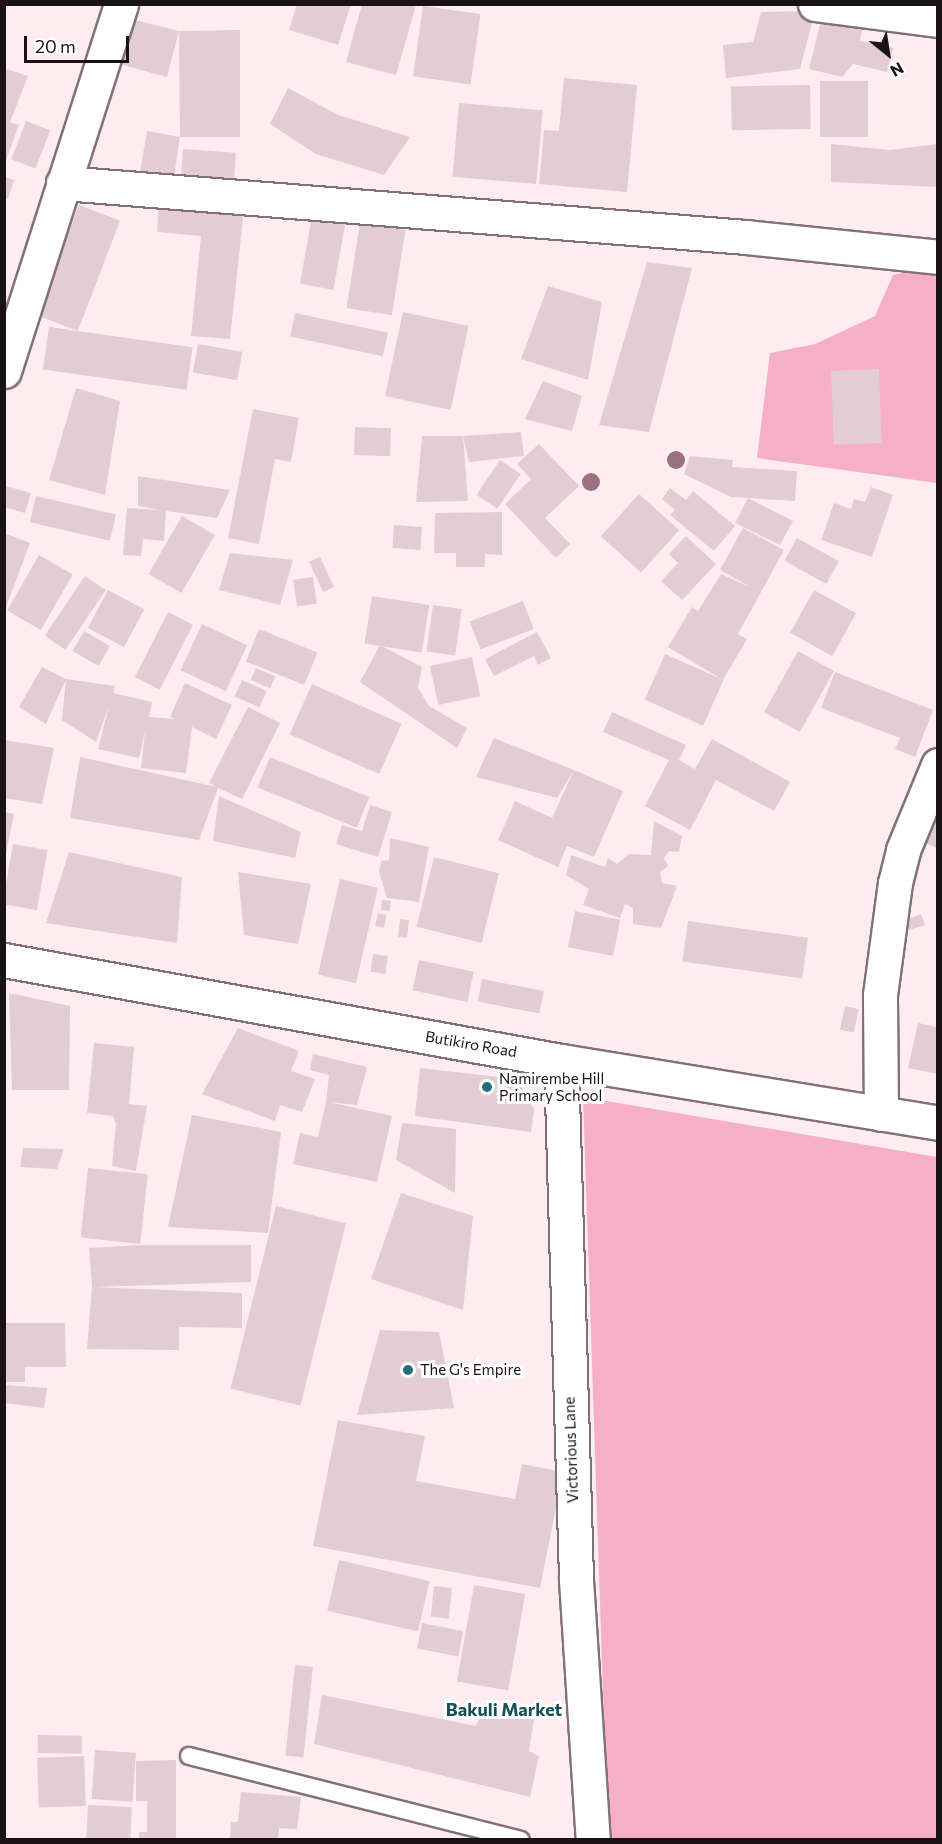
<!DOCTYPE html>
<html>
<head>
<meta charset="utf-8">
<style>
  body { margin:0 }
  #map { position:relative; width:942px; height:1844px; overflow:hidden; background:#fdedf1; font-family:Commissioner,sans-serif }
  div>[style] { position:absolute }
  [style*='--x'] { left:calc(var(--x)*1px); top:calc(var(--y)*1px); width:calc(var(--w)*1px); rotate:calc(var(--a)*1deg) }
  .green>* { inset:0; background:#f6afc6 }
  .building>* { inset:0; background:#e1cdd3; transform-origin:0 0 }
  .roads { filter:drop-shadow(2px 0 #827176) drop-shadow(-2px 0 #827176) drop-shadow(0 2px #827176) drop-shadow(0 -2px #827176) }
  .service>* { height:16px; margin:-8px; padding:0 8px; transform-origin:8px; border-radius:8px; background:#fff }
  .minor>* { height:33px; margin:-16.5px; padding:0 16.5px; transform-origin:16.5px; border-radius:16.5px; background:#fff }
  .trees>* { width:18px; height:18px; margin:-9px; border-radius:50%; background:#9b7283 }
  .dots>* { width:16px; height:16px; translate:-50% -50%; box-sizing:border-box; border:3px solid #fff; border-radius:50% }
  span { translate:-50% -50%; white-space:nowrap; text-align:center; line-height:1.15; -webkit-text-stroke:6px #fff; paint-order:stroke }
  .street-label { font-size:15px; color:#1a1315 }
  .poi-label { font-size:15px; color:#1a1315 }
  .left { translate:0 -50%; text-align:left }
  .quarter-label { font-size:18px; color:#155058; font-weight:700 }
  .frame { position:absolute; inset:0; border:6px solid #1a1315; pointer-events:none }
  .north { position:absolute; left:858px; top:24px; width:60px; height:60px; -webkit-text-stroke:4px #fff; paint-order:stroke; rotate:150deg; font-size:16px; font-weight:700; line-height:24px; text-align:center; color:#1a1315 }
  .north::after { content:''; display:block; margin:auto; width:21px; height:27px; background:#1a1315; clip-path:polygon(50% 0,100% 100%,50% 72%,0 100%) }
  .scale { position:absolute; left:24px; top:36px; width:105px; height:27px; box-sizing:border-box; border:3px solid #1a1315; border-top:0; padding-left:8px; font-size:18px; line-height:21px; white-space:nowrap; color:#1a1315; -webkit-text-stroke:4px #fff; paint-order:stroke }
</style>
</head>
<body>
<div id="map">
  <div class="green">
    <i style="clip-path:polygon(937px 265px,937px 483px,757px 458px,770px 353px,815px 344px,875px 316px,893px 275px)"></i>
    <i style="clip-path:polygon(583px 1097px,937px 1157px,937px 1839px,608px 1839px)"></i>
  </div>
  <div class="building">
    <i style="clip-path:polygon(297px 4px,351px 4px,338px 45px,289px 30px)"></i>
    <i style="clip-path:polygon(362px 4px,416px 5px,396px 75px,346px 62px)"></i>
    <i style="left:423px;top:6px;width:58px;height:71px;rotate:8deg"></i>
    <i style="clip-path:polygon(815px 11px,800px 69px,726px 78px,723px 45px,753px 42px,761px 12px)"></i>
    <i style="clip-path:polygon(822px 16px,863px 25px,860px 41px,893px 48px,887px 72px,853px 64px,842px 77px,809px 69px)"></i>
    <i style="clip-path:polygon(131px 19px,179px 31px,240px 30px,240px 137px,180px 137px,173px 183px,139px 178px,147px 131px,180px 137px,179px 31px,167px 77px,119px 64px)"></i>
    <i style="clip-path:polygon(4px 68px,28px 76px,10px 122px,19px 125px,5px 163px)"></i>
    <i style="clip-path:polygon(564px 78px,637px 85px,627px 192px,539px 184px,544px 130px,559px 131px)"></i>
    <i style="left:820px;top:81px;width:48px;height:56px"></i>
    <i style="left:810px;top:85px;width:44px;height:79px;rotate:89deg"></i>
    <i style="clip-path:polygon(288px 88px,338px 115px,410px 137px,384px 175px,316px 154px,270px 124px)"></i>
    <i style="left:459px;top:103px;width:84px;height:74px;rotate:5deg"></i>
    <i style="left:26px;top:121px;width:26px;height:41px;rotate:21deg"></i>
    <i style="clip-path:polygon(831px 144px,890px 150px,938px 144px,938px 187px,831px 182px)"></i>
    <i style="left:183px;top:149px;width:53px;height:38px;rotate:4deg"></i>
    <i style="clip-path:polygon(5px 177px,14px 180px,8px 199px,5px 198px)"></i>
    <i style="clip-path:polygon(159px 201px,244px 209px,230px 339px,191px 336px,201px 236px,157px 232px)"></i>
    <i style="left:79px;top:205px;width:44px;height:118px;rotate:21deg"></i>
    <i style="left:313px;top:210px;width:34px;height:75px;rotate:10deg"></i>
    <i style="left:360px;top:223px;width:46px;height:86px;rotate:9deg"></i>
    <i style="clip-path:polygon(647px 262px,692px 268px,649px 432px,599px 425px)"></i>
    <i style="clip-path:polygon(548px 286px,602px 302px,588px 380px,521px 359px)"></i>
    <i style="left:403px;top:312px;width:67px;height:86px;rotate:12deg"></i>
    <i style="left:295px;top:313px;width:95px;height:24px;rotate:12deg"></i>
    <i style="left:49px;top:327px;width:145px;height:43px;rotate:8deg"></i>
    <i style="left:198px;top:344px;width:45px;height:29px;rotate:10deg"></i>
    <i style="left:879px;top:369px;width:74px;height:48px;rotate:88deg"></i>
    <i style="clip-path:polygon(543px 381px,582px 396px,572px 431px,525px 419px)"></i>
    <i style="clip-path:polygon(76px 388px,120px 401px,105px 495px,49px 480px)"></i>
    <i style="clip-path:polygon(253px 409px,299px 418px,291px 462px,275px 459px,259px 544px,228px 538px)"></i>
    <i style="left:355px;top:427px;width:36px;height:28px;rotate:2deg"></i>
    <i style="clip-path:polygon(521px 432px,524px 456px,469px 462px,463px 436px)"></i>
    <i style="clip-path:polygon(422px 436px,463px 436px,468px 501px,416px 502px)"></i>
    <i style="clip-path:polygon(539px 444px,579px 486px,545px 518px,570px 544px,556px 558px,505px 504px,531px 479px,517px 464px)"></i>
    <i style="clip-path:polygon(690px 456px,733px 460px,732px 467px,797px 471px,795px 501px,748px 498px,793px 521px,780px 545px,735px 523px,748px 498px,731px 497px,684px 474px)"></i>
    <i style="left:500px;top:460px;width:25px;height:42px;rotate:34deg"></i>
    <i style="clip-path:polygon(138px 476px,230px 490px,217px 518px,166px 511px,164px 541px,143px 539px,141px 556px,123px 555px,127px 508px,161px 510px,138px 506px)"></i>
    <i style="clip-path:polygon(6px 486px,31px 493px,25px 513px,4px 507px)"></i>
    <i style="clip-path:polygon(871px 487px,893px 495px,872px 557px,821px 540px,834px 503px,851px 509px,854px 499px,865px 502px)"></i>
    <i style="clip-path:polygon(670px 488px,686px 500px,693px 491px,735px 526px,714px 551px,670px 515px,675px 510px,662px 499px)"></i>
    <i style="left:639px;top:494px;width:54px;height:57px;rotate:42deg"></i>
    <i style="left:36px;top:496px;width:82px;height:27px;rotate:13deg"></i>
    <i style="clip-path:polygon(502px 512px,502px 555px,485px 554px,485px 567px,456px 567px,456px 553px,434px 553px,435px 513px)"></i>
    <i style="left:182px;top:516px;width:38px;height:67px;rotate:30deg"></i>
    <i style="left:394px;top:525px;width:28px;height:23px;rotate:4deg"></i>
    <i style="clip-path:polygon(743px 528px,784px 550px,738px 634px,747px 639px,723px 680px,668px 647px,692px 607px,698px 611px,721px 574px,752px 588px,720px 570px)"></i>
    <i style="clip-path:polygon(4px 533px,30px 543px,5px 610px,4px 610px)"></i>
    <i style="clip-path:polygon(686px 536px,716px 564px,682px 600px,661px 581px,678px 563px,669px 554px)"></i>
    <i style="left:797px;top:538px;width:48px;height:26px;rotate:29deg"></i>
    <i style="clip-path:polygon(230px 553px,293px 560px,280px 605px,219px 590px)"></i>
    <i style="left:39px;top:555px;width:39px;height:64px;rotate:30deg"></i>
    <i style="left:320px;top:557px;width:33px;height:12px;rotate:65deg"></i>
    <i style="left:85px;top:576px;width:25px;height:72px;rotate:34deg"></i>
    <i style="left:313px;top:577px;width:27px;height:20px;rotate:82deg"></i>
    <i style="left:108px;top:590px;width:41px;height:43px;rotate:28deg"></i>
    <i style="left:814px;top:590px;width:48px;height:49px;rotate:29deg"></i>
    <i style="left:372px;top:596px;width:58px;height:48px;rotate:9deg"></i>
    <i style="left:523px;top:601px;width:30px;height:57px;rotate:69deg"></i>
    <i style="left:433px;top:605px;width:29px;height:47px;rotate:8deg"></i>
    <i style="left:168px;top:612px;width:28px;height:73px;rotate:27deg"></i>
    <i style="left:202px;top:624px;width:50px;height:51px;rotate:25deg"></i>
    <i style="left:259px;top:629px;width:63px;height:35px;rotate:22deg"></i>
    <i style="left:84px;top:631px;width:30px;height:23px;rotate:30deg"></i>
    <i style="clip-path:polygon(537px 632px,551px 658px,538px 665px,534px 656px,494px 676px,485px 659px)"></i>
    <i style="clip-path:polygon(380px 645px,422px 667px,418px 688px,429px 706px,467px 728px,457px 748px,360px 682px)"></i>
    <i style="left:798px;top:651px;width:41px;height:70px;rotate:29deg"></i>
    <i style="left:665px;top:654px;width:64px;height:50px;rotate:24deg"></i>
    <i style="left:472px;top:657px;width:40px;height:43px;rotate:78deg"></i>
    <i style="clip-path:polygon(42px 667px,66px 679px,46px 724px,19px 707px)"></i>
    <i style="left:256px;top:668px;width:21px;height:13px;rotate:23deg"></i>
    <i style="clip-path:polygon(835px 672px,933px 710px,915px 757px,895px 749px,900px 738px,821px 708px)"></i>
    <i style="clip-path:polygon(66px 679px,115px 686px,113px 693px,152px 702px,149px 717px,175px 719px,170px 717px,185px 683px,232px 705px,216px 739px,192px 727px,186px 773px,141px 768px,145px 731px,139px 758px,98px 749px,109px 706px,96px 742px,62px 720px)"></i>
    <i style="left:242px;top:680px;width:27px;height:18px;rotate:24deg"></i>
    <i style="left:312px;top:684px;width:98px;height:55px;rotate:24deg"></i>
    <i style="clip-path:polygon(248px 707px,280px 723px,242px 799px,218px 788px,199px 840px,70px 818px,80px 757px,217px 787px,209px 783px)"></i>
    <i style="clip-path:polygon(612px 712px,686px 745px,679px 760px,695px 769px,712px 739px,790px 782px,774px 811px,716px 780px,690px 830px,645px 806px,669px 760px,603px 732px)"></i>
    <i style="clip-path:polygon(494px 738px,574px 770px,557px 798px,476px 777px)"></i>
    <i style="clip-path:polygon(4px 740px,54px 748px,42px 804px,4px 798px)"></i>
    <i style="left:270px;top:757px;width:107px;height:33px;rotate:22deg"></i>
    <i style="clip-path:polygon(574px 770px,623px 791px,594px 857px,567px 846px,558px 867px,498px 840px,515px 801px,552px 818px)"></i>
    <i style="clip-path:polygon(219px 796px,301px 832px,295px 858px,213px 841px)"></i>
    <i style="clip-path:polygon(370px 805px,392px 812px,378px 857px,336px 844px,342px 825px,362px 831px)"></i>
    <i style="clip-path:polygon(4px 812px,14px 814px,6px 854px,4px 854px)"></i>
    <i style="clip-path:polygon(938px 817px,938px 849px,924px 842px)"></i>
    <i style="clip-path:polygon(654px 821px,682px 836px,679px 852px,669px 851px,664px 858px,668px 866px,660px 872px,662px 883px,677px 886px,661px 928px,633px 924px,633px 908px,625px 904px,620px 918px,583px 905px,589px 889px,566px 875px,571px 855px,605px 867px,608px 858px,617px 864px,629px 854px,651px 855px)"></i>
    <i style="clip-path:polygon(390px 838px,429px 847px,419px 902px,387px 898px,379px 872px,381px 861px,389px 860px)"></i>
    <i style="left:13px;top:844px;width:35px;height:61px;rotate:10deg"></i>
    <i style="clip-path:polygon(69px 852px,182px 877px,177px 943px,46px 923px)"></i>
    <i style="left:434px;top:857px;width:67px;height:72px;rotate:14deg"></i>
    <i style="clip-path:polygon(238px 872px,311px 884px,298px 944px,244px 935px)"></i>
    <i style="left:340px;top:879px;width:39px;height:98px;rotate:13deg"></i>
    <i style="left:382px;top:900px;width:9px;height:10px;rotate:6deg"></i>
    <i style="left:575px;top:911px;width:46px;height:37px;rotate:11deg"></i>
    <i style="left:378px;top:913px;width:9px;height:13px;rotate:13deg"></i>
    <i style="clip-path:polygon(921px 914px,925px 925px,909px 930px,906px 920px)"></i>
    <i style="left:400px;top:919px;width:9px;height:18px;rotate:6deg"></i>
    <i style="left:688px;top:921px;width:121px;height:41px;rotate:8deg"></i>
    <i style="left:373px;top:954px;width:15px;height:18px;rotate:8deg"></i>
    <i style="left:419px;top:960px;width:56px;height:31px;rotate:12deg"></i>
    <i style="left:482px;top:979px;width:63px;height:23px;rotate:11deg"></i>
    <i style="clip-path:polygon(9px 993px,70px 1006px,69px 1090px,12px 1090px)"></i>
    <i style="left:845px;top:1006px;width:14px;height:24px;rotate:12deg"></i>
    <i style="clip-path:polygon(918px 1023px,938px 1027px,938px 1074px,908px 1068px)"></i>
    <i style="clip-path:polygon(238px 1028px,299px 1051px,291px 1071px,315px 1079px,302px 1112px,280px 1105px,275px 1121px,202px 1094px)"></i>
    <i style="clip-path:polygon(94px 1043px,134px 1047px,129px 1104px,147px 1106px,136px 1171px,112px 1166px,116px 1124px,113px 1116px,87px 1113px)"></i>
    <i style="clip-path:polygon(313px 1054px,367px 1067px,357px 1105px,329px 1102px,392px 1116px,377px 1182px,293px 1164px,300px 1133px,318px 1137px,326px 1102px,329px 1075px,310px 1070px)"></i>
    <i style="clip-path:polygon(420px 1068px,517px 1079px,534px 1110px,531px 1132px,415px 1116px)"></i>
    <i style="clip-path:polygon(192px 1115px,281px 1132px,268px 1233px,168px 1227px)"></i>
    <i style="clip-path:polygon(402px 1123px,456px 1129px,455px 1193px,396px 1160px)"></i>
    <i style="clip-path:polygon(23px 1148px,64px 1149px,57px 1169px,20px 1167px)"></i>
    <i style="left:88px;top:1168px;width:60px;height:70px;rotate:6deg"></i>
    <i style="clip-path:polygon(401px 1193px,473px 1216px,463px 1310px,371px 1279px)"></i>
    <i style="left:276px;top:1206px;width:72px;height:188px;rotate:14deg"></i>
    <i style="clip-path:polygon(141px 1245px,251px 1245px,251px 1282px,92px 1287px,89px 1248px)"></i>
    <i style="clip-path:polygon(92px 1287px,242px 1293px,242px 1328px,179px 1327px,179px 1350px,87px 1349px)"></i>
    <i style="clip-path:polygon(4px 1323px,65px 1323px,66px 1367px,25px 1367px,25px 1382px,4px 1382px)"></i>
    <i style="clip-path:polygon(380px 1330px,439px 1332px,454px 1408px,357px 1415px)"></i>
    <i style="clip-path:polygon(4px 1385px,47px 1388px,44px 1408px,4px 1403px)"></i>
    <i style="clip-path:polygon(338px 1420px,425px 1436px,416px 1481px,515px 1499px,522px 1464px,563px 1472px,540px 1588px,313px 1546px)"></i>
    <i style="left:339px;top:1560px;width:93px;height:52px;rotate:13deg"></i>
    <i style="left:474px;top:1585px;width:52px;height:98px;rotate:10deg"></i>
    <i style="left:434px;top:1586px;width:18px;height:31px;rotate:6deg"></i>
    <i style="left:422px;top:1623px;width:42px;height:26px;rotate:11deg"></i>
    <i style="left:295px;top:1665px;width:18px;height:91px;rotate:6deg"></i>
    <i style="clip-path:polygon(322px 1695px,476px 1726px,485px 1703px,534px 1719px,529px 1751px,539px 1756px,530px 1797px,314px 1744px)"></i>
    <i style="left:38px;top:1735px;width:44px;height:18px;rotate:1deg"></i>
    <i style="left:95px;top:1750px;width:41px;height:49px;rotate:4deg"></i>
    <i style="left:84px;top:1756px;width:50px;height:47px;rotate:88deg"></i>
    <i style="clip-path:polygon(176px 1760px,176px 1839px,139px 1839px,139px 1832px,147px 1832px,147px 1801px,136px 1801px,136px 1761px)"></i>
    <i style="clip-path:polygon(241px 1792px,301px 1797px,297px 1829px,279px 1828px,278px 1839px,230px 1839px,231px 1822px,238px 1822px)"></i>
    <i style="left:88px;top:1805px;width:44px;height:34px;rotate:3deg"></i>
  </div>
  <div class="roads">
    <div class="service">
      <i style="--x:189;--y:1756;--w:342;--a:14.2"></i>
    </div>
    <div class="minor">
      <i style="--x:815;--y:4;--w:124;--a:7.4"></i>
      <i style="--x:63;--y:183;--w:685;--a:4.52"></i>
      <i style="--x:746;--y:237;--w:193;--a:5.9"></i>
      <i style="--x:4;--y:371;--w:385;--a:-72.3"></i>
      <i style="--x:4;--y:960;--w:566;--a:10.28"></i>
      <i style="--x:561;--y:1061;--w:382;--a:9.3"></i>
      <i style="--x:561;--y:1061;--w:519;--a:88.34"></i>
      <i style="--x:576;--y:1580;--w:261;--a:86.3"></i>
      <i style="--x:881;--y:1114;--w:119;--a:-90.5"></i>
      <i style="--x:880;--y:995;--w:113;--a:-82.4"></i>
      <i style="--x:895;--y:883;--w:34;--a:-76"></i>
      <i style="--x:903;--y:850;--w:92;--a:-67.6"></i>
    </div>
  </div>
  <div class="trees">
    <i style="left:676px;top:460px"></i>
    <i style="left:591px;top:482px"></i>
  </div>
  <div class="dots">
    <i style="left:487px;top:1087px;background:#256e78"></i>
    <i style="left:408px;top:1370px;background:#256e78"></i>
  </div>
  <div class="street-label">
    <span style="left:471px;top:1044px;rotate:10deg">Butikiro Road</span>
    <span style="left:571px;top:1450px;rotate:-92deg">Victorious Lane</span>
  </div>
  <div class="poi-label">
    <span class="left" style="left:499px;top:1087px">Namirembe Hill<br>Primary School</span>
    <span class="left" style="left:420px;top:1370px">The G's Empire</span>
  </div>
  <div class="quarter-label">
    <span style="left:504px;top:1709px">Bakuli Market</span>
  </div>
  <div class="frame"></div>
  <div class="north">N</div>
  <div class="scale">20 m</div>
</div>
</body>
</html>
